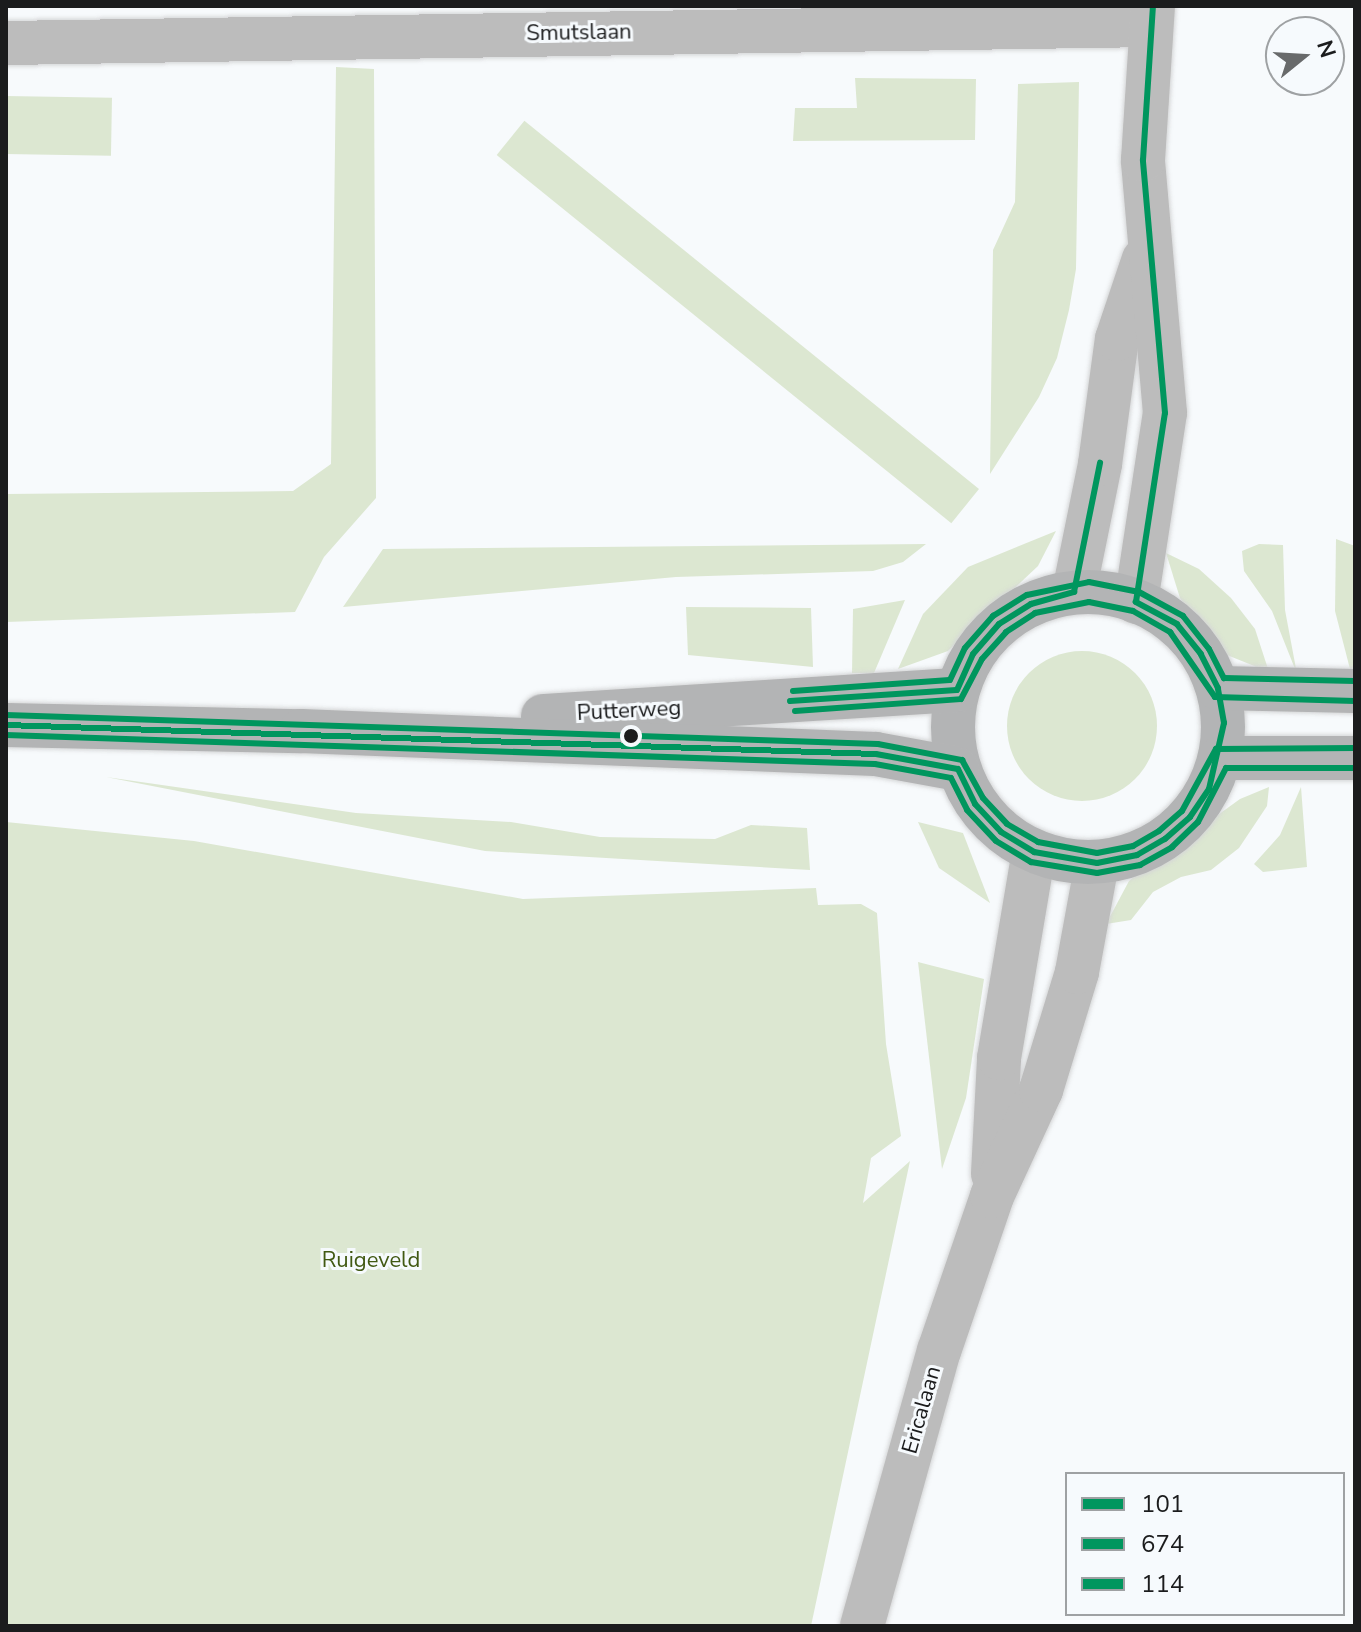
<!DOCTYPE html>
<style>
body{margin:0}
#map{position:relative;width:1361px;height:1632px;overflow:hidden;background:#f7fafc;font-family:"Nunito Sans",sans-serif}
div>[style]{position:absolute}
.green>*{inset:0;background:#dce7d1;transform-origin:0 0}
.round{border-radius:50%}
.roads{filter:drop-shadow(0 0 2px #d5d6d7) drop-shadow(0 0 2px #d5d6d7)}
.minor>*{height:44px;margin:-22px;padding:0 22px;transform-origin:22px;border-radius:22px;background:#bcbcbc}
.major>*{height:44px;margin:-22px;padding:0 22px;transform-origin:22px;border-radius:22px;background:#b3b4b5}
.major>.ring{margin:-22px;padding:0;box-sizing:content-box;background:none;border:44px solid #b3b4b5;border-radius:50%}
.bus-1>*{height:6px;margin:-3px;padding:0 3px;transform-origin:3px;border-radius:3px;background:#00965e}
.bus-2>*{height:6px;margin:-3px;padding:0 3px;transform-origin:3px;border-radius:3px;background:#00965e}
.bus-3>*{height:6px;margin:-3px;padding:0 3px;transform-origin:3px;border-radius:3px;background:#00965e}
.dots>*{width:22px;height:22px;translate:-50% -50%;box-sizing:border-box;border:4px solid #f6fafd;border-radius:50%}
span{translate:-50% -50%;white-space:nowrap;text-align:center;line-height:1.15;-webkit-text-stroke:6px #f6fafd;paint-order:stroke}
.street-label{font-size:22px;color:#1b1c1d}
.park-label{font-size:22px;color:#415913}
.frame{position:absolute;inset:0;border:8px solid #1b1c1d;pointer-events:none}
.legend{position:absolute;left:1065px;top:1472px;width:280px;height:144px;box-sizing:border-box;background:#f6fafd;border:2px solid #9ea1a3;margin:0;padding:10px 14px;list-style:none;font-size:24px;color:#1b1c1d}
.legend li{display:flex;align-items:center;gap:16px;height:40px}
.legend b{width:40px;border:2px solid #9ea1a3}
.north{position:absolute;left:1265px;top:16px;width:80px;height:80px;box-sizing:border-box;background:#f6fafd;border:2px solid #9ea1a3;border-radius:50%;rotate:72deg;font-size:22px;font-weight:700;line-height:32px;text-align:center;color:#1b1c1d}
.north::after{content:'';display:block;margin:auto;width:28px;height:36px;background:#686a6b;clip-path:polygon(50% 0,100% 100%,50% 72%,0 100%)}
</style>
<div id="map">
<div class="green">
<i style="clip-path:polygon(336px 67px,374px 69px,376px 498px,324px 557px,295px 612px,6px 622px,6px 494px,293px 491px,331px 464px)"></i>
<i style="clip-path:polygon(855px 78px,976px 79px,975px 140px,793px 141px,795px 108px,857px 108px)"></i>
<i style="clip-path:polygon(1079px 82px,1076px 269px,1069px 310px,1057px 358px,1039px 397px,990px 474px,993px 250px,1015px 202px,1018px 84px)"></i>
<i style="left:6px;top:96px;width:106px;height:58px;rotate:1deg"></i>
<i style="left:979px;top:489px;width:44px;height:585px;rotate:129deg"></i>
<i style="clip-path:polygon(1056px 531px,1038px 566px,948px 651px,898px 669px,923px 614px,968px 567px)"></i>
<i style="clip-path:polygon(1336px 539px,1355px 546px,1355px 670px,1350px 669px,1335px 611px)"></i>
<i style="clip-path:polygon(926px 544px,903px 562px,873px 571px,676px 577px,343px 607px,383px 549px)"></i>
<i style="clip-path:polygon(1259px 544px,1283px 545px,1285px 610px,1297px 674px,1272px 611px,1244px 571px,1242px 551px)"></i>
<i style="clip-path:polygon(1166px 553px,1199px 569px,1231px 598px,1255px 629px,1269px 672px,1227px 655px,1200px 629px,1180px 598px)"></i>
<i style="clip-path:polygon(905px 600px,874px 673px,852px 673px,853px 609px)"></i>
<i style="clip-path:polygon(686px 607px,811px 608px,813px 667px,688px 655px)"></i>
<i class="round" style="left:1007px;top:651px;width:150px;height:150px"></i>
<i style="clip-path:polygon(106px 777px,356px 813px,511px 822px,600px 837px,715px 839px,751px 825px,807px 828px,810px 870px,485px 851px)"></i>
<i style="clip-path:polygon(1269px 787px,1267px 806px,1239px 848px,1211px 870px,1181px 877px,1153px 892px,1131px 920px,1106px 924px,1129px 881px,1143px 869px,1240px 799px)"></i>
<i style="clip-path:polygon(1301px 787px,1307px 867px,1263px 872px,1254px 864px,1280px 835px)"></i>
<i style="clip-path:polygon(6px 822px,194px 841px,523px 899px,816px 888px,818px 905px,861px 904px,877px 913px,886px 1044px,901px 1136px,871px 1158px,863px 1203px,910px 1161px,811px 1626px,6px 1626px)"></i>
<i style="clip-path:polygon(918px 822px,963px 833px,990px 903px,939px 868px)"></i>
<i style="clip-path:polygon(918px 962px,984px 979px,966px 1098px,942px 1169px)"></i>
</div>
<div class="roads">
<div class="minor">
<i style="left:6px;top:43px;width:1145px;rotate:-0.9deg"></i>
<i style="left:1074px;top:592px;width:131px;rotate:-78.5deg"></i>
<i style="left:1100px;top:464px;width:126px;rotate:-82.3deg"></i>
<i style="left:1117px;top:339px;width:84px;rotate:-71.4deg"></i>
<i style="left:1136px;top:602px;width:191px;rotate:-81.3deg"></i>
<i style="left:1165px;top:413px;width:254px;rotate:-95deg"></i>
<i style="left:1143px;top:160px;width:154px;rotate:-86.3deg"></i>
<i style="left:993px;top:1174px;width:116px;rotate:-87deg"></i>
<i style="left:999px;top:1058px;width:209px;rotate:-80.4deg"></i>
<i style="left:862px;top:1626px;width:286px;rotate:-74.4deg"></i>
<i style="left:939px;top:1351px;width:164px;rotate:-71.1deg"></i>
<i style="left:992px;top:1196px;width:117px;rotate:-65.2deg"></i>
<i style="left:1041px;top:1090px;width:123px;rotate:-73deg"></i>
<i style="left:1077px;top:972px;width:111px;rotate:-79.6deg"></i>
</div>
<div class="major">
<i class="ring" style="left:953px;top:592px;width:226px;height:226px"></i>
<i style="left:1218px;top:688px;width:137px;rotate:1.3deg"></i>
<i style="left:543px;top:716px;width:415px;rotate:-3.6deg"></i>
<i style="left:6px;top:725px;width:295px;rotate:1.2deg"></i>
<i style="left:301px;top:731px;width:575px;rotate:2.29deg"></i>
<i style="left:876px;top:754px;width:83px;rotate:10.4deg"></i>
<i style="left:1220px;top:758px;width:135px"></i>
</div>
</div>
<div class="bus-1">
<i style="left:790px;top:701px;width:167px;rotate:-3.8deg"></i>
<i style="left:957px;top:690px;width:39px;rotate:-66deg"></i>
<i style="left:973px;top:654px;width:40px;rotate:-49deg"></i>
<i style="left:999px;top:624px;width:38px;rotate:-32deg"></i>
<i style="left:1031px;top:604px;width:45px;rotate:-15.6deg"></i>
<i style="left:1074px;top:592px;width:132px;rotate:-78.6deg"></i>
<i style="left:6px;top:725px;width:870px;rotate:1.91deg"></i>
<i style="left:876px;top:754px;width:83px;rotate:10.4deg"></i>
<i style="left:958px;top:769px;width:39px;rotate:64deg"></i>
<i style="left:975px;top:804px;width:38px;rotate:47deg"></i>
<i style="left:1001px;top:832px;width:39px;rotate:31deg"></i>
<i style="left:1034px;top:852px;width:64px;rotate:9.9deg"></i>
<i style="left:1097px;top:863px;width:41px;rotate:-11.3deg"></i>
<i style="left:1137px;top:855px;width:32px;rotate:-30deg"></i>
<i style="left:1165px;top:839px;width:33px;rotate:-41deg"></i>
<i style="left:1190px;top:817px;width:34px;rotate:-56deg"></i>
<i style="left:1209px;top:789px;width:68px;rotate:-77.2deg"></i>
<i style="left:1224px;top:723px;width:36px;rotate:-100deg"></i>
<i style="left:1218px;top:688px;width:38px;rotate:-117deg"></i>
<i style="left:1201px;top:654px;width:38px;rotate:-129deg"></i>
<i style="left:1177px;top:624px;width:47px;rotate:-151.8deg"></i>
<i style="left:1136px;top:602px;width:191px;rotate:-81.3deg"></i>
<i style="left:1165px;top:413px;width:254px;rotate:-95deg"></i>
<i style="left:1143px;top:160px;width:154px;rotate:-86.3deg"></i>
</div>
<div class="bus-2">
<i style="left:795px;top:711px;width:166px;rotate:-4.1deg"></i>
<i style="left:961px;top:699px;width:45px;rotate:-62.3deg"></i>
<i style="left:982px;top:659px;width:36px;rotate:-48deg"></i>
<i style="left:1006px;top:632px;width:35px;rotate:-33deg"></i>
<i style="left:1035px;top:613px;width:55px;rotate:-11.5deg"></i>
<i style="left:1089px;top:602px;width:45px;rotate:11.6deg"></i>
<i style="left:1133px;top:611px;width:43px;rotate:29.6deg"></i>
<i style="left:1170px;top:632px;width:79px;rotate:55.3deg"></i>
<i style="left:1215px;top:697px;width:140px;rotate:1.6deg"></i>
<i style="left:6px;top:735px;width:869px;rotate:1.91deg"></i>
<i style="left:875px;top:764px;width:77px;rotate:10.4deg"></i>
<i style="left:951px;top:778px;width:36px;rotate:63deg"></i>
<i style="left:967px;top:810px;width:42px;rotate:46.9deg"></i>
<i style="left:996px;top:841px;width:41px;rotate:31deg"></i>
<i style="left:1031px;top:862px;width:67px;rotate:9.5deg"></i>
<i style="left:1097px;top:873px;width:44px;rotate:-10.5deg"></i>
<i style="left:1140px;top:865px;width:37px;rotate:-29deg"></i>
<i style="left:1172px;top:847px;width:36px;rotate:-44deg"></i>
<i style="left:1198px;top:822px;width:61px;rotate:-62.6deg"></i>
<i style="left:1226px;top:768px;width:129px"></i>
</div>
<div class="bus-3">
<i style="left:793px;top:691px;width:157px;rotate:-4deg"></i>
<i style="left:950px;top:680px;width:35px;rotate:-65deg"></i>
<i style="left:965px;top:648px;width:43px;rotate:-48.8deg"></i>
<i style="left:993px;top:616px;width:40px;rotate:-32deg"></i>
<i style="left:1027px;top:595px;width:63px;rotate:-11.8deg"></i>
<i style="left:1089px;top:582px;width:51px;rotate:11.3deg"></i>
<i style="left:1139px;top:592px;width:50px;rotate:28.6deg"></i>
<i style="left:1183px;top:616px;width:42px;rotate:51.8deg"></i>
<i style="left:1209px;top:649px;width:33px;rotate:63deg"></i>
<i style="left:1224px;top:678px;width:131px;rotate:1.3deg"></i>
<i style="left:6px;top:715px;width:872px;rotate:1.9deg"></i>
<i style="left:878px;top:744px;width:86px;rotate:10.8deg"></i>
<i style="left:962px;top:760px;width:43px;rotate:61.1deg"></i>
<i style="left:983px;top:798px;width:35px;rotate:47deg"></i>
<i style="left:1007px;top:824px;width:36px;rotate:30deg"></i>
<i style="left:1038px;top:842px;width:60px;rotate:10.6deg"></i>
<i style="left:1097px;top:853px;width:37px;rotate:-11deg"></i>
<i style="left:1133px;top:846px;width:30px;rotate:-30deg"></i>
<i style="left:1159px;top:831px;width:30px;rotate:-41deg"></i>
<i style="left:1182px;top:811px;width:71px;rotate:-61.3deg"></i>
<i style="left:1216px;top:749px;width:139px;rotate:-0.4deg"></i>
</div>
<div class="dots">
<i style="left:631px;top:736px;background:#1b1c1d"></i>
</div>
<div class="street-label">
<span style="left:579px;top:33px;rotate:-1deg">Smutslaan</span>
<span style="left:629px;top:711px;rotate:-3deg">Putterweg</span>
<span style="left:922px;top:1410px;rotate:-74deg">Ericalaan</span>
</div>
<div class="park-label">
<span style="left:371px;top:1261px">Ruigeveld</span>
</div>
<div class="frame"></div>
<ul class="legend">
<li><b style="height:10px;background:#00965e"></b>101</li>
<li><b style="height:10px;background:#00965e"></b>674</li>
<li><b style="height:10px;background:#00965e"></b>114</li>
</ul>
<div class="north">N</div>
</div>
